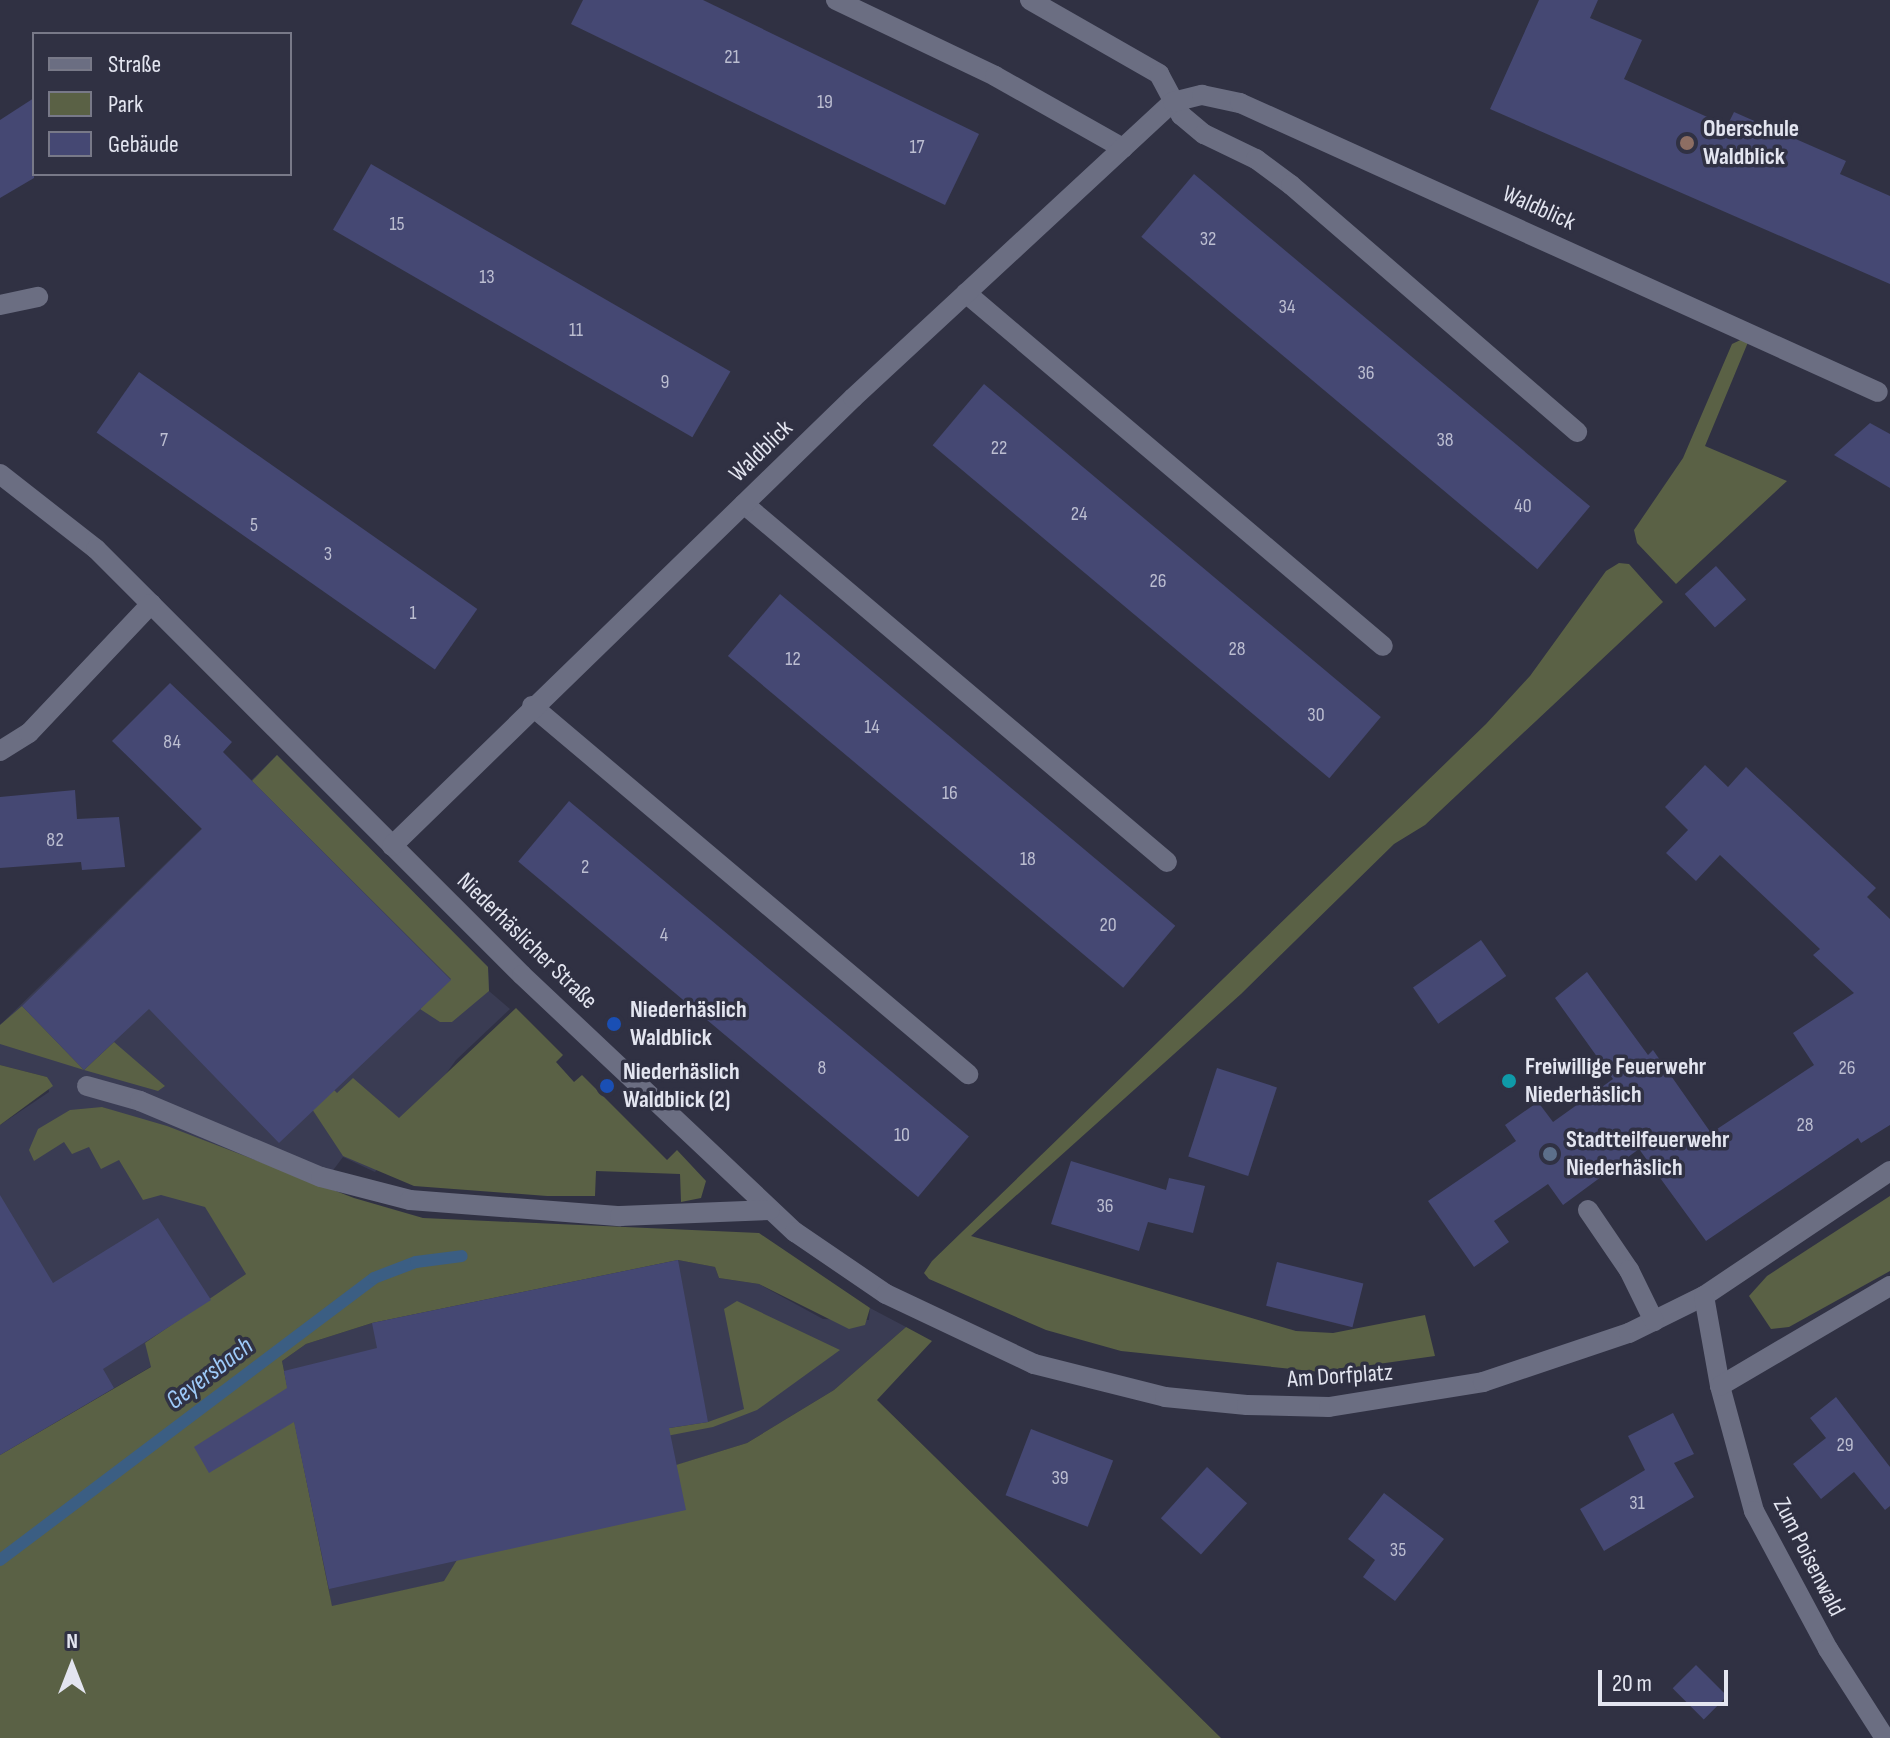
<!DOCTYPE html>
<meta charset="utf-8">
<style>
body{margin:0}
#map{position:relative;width:1890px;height:1738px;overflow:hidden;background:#303143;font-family:"Sofia Sans Condensed",sans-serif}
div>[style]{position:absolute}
.built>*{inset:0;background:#3a3c53}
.green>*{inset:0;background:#5a6145}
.stream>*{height:12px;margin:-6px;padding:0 6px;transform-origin:6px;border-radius:6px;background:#3b5e83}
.building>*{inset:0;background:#454873;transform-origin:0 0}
.minor>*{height:20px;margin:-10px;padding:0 10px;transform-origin:10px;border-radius:10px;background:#6b6e82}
.dots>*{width:22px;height:22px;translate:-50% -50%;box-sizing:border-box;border:4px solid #303143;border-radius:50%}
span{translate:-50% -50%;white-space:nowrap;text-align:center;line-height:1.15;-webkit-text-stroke:7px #303143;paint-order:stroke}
.number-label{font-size:20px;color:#bcbed1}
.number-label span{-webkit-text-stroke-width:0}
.poi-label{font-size:24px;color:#e3e5f0;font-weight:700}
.left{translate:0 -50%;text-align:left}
.street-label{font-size:24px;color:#e3e5f0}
.water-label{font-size:26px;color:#9ecaf9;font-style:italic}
.legend{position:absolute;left:32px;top:32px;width:260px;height:144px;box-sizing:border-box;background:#303143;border:2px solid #787988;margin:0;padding:10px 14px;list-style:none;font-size:24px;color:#e3e5f0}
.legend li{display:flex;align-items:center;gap:16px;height:40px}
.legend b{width:40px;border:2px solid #787988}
.north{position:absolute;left:32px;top:1626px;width:80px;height:80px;-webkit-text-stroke:6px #303143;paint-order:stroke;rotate:0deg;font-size:22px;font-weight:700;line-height:32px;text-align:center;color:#e3e5f0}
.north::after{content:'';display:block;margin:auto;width:28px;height:36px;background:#e3e5f0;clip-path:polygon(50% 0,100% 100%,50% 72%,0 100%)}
.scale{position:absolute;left:1598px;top:1670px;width:130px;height:36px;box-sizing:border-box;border:4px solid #e3e5f0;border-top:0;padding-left:10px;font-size:24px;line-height:28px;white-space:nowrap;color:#e3e5f0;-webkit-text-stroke:6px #303143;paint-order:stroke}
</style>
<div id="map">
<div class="built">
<i style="clip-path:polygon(277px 755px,488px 967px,489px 991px,510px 1009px,456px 1060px,375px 1172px,343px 1157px,322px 1185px,102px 1107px,236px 1186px,246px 1274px,211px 1300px,152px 1366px,0 1455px,0 1125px,49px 1092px,47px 1077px,0 1065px,0 1025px)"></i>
<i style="clip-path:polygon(678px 1260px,715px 1267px,719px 1278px,759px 1284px,823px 1319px,869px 1320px,870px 1308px,906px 1327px,834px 1390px,747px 1443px,677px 1465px,445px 1581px,332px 1607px,282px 1361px,306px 1344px,372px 1323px)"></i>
</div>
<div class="green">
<i style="clip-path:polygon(1751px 335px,1705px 446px,1787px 481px,1676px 584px,1637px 543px,1634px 530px,1683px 458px,1732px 344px)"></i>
<i style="clip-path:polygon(1619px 563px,1629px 564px,1663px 602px,1425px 825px,1394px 844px,1241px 994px,971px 1236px,1296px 1331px,1333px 1333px,1425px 1315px,1435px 1356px,1321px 1372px,1121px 1351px,1046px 1330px,929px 1279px,924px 1273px,932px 1261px,1486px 724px,1530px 676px,1606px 571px)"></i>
<i style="clip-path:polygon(277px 755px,488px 967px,489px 991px,452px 1022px,440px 1022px,420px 1009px,451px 979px,252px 781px)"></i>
<i style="clip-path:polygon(138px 892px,337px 1093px,353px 1078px,399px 1118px,516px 1008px,563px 1055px,556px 1062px,574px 1082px,582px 1075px,667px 1160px,677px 1150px,706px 1181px,701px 1198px,681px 1202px,680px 1174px,596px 1171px,595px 1196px,547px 1196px,414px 1186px,343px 1156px,312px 1109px,118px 912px)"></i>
<i style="clip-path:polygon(22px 1006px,84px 1070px,114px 1042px,165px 1086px,158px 1091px,84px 1070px,0 1044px,0 1025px)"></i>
<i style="clip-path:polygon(0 1065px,47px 1077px,53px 1086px,0 1125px)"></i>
<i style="clip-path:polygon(102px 1107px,167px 1126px,354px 1198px,423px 1218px,759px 1233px,870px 1308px,865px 1325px,849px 1329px,759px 1284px,719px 1278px,715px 1267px,678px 1260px,372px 1323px,306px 1344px,282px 1361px,332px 1606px,444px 1581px,457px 1560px,676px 1465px,747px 1443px,834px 1390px,906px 1327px,932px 1341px,877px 1400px,1221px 1738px,0 1738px,0 1455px,151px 1367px,145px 1343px,246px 1274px,205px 1207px,161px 1195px,143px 1200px,119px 1160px,101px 1169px,89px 1147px,72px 1154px,64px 1142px,34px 1161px,29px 1150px,38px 1129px,70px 1110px)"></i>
<i style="clip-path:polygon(1890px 1196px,1890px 1271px,1789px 1327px,1771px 1329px,1749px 1296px,1767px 1276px)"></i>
<i style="clip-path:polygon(737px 1301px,840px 1350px,757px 1410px,713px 1427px,651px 1439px,638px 1433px,708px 1422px,744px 1409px,724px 1309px)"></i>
</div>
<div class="stream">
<i style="left:0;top:1560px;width:468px;rotate:-37deg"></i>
<i style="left:374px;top:1278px;width:45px;rotate:-20.9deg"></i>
<i style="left:416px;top:1262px;width:46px;rotate:-7.4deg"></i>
</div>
<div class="building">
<i style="clip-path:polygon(583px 0,703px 0,979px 134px,945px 205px,571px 24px)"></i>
<i style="clip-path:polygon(1539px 0,1598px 0,1590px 18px,1642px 40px,1624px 79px,1727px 126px,1734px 112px,1846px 161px,1840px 174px,1890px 196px,1890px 284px,1490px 109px)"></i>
<i style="clip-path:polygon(34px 98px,34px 178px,0 198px,0 120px)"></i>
<i style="left:371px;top:164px;width:415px;height:76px;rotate:30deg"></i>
<i style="left:1194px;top:174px;width:517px;height:82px;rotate:40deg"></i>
<i style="left:139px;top:372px;width:413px;height:74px;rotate:35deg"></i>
<i style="left:984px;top:384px;width:518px;height:80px;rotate:40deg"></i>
<i style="clip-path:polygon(1870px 423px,1890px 434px,1890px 488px,1834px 455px)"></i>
<i style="left:1716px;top:566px;width:45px;height:42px;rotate:48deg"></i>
<i style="left:780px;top:594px;width:516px;height:81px;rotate:40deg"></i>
<i style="clip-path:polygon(170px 683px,232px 742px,223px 752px,451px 980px,279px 1143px,149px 1009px,84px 1070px,22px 1006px,202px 829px,112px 741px)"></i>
<i style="clip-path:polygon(1705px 765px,1728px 787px,1746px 767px,1876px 888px,1867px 897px,1890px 919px,1890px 1125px,1861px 1143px,1858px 1138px,1706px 1241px,1639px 1149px,1563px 1205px,1548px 1184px,1494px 1221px,1509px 1242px,1474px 1267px,1428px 1201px,1516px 1141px,1505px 1125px,1538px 1102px,1553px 1122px,1613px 1079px,1555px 998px,1587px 972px,1648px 1055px,1653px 1050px,1711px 1133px,1814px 1065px,1793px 1033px,1854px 993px,1813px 955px,1820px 949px,1720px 855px,1696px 881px,1666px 853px,1688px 830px,1665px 807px)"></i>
<i style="clip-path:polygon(75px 790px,77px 819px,119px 817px,125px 867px,82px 870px,81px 862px,0 868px,0 797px)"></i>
<i style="left:569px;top:801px;width:522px;height:79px;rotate:40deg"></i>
<i style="left:1481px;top:940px;width:44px;height:83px;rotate:55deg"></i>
<i style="left:1217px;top:1068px;width:63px;height:93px;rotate:18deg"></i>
<i style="clip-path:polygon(1071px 1161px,1166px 1190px,1169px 1178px,1205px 1186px,1193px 1233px,1148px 1222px,1139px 1251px,1051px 1224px)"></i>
<i style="clip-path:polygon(0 1195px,53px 1283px,158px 1218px,211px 1300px,103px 1369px,114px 1388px,0 1455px)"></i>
<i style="clip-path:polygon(678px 1260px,708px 1422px,669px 1428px,686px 1510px,329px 1589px,294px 1422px,209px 1473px,194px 1447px,287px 1388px,284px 1371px,377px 1348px,372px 1323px)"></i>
<i style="left:1277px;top:1262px;width:89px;height:45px;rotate:14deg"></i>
<i style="clip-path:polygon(1836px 1397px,1890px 1467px,1890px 1506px,1885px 1510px,1854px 1472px,1821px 1499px,1793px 1464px,1826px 1438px,1810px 1418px)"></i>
<i style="clip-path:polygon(1673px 1413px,1694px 1454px,1674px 1463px,1694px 1497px,1604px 1551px,1580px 1509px,1645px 1470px,1628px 1436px)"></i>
<i style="left:1031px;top:1429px;width:88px;height:71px;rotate:21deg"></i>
<i style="left:1207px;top:1467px;width:54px;height:69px;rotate:42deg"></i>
<i style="clip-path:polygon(1384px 1493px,1444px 1539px,1395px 1601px,1363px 1577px,1375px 1560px,1348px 1539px)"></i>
<i style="left:1696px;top:1665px;width:44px;height:33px;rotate:45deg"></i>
</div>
<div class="minor">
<i style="left:836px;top:0;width:176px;rotate:25.5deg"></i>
<i style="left:995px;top:76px;width:147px;rotate:29.4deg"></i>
<i style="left:1030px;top:0;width:149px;rotate:29.8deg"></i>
<i style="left:1159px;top:74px;width:47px;rotate:61.8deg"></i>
<i style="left:1181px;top:115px;width:30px;rotate:40deg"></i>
<i style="left:1204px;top:134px;width:58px;rotate:25.7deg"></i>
<i style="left:1256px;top:159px;width:44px;rotate:36.6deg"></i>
<i style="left:1291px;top:185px;width:378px;rotate:40.8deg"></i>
<i style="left:966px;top:293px;width:546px;rotate:40.25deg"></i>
<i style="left:0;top:305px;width:39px;rotate:-12deg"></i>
<i style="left:0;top:474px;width:122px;rotate:38deg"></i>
<i style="left:96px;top:549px;width:602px;rotate:45deg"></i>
<i style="left:522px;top:975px;width:375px;rotate:43.3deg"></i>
<i style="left:795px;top:1232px;width:110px;rotate:34.3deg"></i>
<i style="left:886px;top:1294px;width:164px;rotate:25.3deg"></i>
<i style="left:1034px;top:1364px;width:135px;rotate:14.1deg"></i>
<i style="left:1165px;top:1397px;width:82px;rotate:5.6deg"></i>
<i style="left:1247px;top:1405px;width:82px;rotate:1.4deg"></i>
<i style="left:1329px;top:1407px;width:156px;rotate:-9.2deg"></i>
<i style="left:1483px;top:1382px;width:154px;rotate:-18.6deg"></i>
<i style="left:1629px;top:1333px;width:84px;rotate:-26.3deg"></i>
<i style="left:1704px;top:1296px;width:224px;rotate:-33.9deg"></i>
<i style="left:744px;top:504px;width:554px;rotate:40.24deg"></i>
<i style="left:532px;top:706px;width:571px;rotate:40.17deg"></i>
<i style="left:0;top:751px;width:34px;rotate:-32deg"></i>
<i style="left:29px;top:733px;width:178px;rotate:-46.6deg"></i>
<i style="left:392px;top:846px;width:643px;rotate:-44.18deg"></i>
<i style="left:853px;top:398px;width:436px;rotate:-42.8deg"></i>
<i style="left:1173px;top:102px;width:30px;rotate:-14deg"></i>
<i style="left:1202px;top:95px;width:39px;rotate:12deg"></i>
<i style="left:1240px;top:103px;width:700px;rotate:24.37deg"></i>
<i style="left:87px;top:1086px;width:55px;rotate:15.8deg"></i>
<i style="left:140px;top:1101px;width:196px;rotate:22.8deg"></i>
<i style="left:321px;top:1177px;width:92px;rotate:14.5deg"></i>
<i style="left:410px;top:1200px;width:211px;rotate:4.4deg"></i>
<i style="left:620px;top:1216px;width:150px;rotate:-2.3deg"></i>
<i style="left:1588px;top:1210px;width:73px;rotate:55.7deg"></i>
<i style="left:1629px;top:1270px;width:57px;rotate:63.9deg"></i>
<i style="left:1704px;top:1296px;width:91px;rotate:79.9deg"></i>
<i style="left:1720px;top:1386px;width:130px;rotate:74.8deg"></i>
<i style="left:1754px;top:1511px;width:157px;rotate:61.8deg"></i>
<i style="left:1828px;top:1649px;width:106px;rotate:57.4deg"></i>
<i style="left:1720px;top:1386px;width:197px;rotate:-30.5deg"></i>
</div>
<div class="dots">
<i style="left:1687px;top:143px;background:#8d6e63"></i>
<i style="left:614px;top:1024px;background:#1a4fb4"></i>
<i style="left:1509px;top:1081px;background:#0f9aa8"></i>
<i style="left:607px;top:1086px;background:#1a4fb4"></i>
<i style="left:1550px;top:1154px;background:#5c6f8a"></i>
</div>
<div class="number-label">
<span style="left:732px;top:57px">21</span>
<span style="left:825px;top:102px">19</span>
<span style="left:917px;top:147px">17</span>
<span style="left:397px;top:224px">15</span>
<span style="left:1208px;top:239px">32</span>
<span style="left:487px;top:277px">13</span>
<span style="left:1287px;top:307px">34</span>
<span style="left:576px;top:330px">11</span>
<span style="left:1366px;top:373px">36</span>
<span style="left:665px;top:382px">9</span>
<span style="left:164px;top:440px">7</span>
<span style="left:1445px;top:440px">38</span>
<span style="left:999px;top:448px">22</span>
<span style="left:1523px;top:506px">40</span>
<span style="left:1079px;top:514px">24</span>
<span style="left:254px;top:525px">5</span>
<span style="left:328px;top:554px">3</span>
<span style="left:1158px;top:581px">26</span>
<span style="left:413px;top:613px">1</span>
<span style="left:1237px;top:649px">28</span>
<span style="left:793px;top:659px">12</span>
<span style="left:1316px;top:715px">30</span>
<span style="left:872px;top:727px">14</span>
<span style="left:172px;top:742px">84</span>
<span style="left:950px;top:793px">16</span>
<span style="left:55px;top:840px">82</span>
<span style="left:1028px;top:859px">18</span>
<span style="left:585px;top:867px">2</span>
<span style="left:1108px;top:925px">20</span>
<span style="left:664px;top:935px">4</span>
<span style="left:822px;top:1068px">8</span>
<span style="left:1847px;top:1068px">26</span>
<span style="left:1805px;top:1125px">28</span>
<span style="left:902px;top:1135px">10</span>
<span style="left:1105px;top:1206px">36</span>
<span style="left:1845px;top:1445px">29</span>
<span style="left:1060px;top:1478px">39</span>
<span style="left:1637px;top:1503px">31</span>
<span style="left:1398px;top:1550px">35</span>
</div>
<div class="poi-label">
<span class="left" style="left:1703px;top:143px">Oberschule<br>Waldblick</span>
<span class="left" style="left:630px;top:1024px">Niederhäslich<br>Waldblick</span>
<span class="left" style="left:1525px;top:1081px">Freiwillige Feuerwehr<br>Niederhäslich</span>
<span class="left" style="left:623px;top:1086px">Niederhäslich<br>Waldblick (2)</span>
<span class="left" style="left:1566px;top:1154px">Stadtteilfeuerwehr<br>Niederhäslich</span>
</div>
<div class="street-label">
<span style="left:1539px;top:208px;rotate:24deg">Waldblick</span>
<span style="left:761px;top:451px;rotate:-44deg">Waldblick</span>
<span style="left:527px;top:941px;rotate:44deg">Niederhäslicher Straße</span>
<span style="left:1340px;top:1376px;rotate:-4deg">Am Dorfplatz</span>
<span style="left:1809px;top:1557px;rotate:63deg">Zum Poisenwald</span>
</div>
<div class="water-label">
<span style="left:210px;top:1374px;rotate:-37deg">Geyersbach</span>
</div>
<ul class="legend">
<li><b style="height:10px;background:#6b6e82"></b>Straße</li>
<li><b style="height:22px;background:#5a6145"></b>Park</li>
<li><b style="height:22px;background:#454873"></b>Gebäude</li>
</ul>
<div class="north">N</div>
<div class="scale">20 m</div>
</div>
